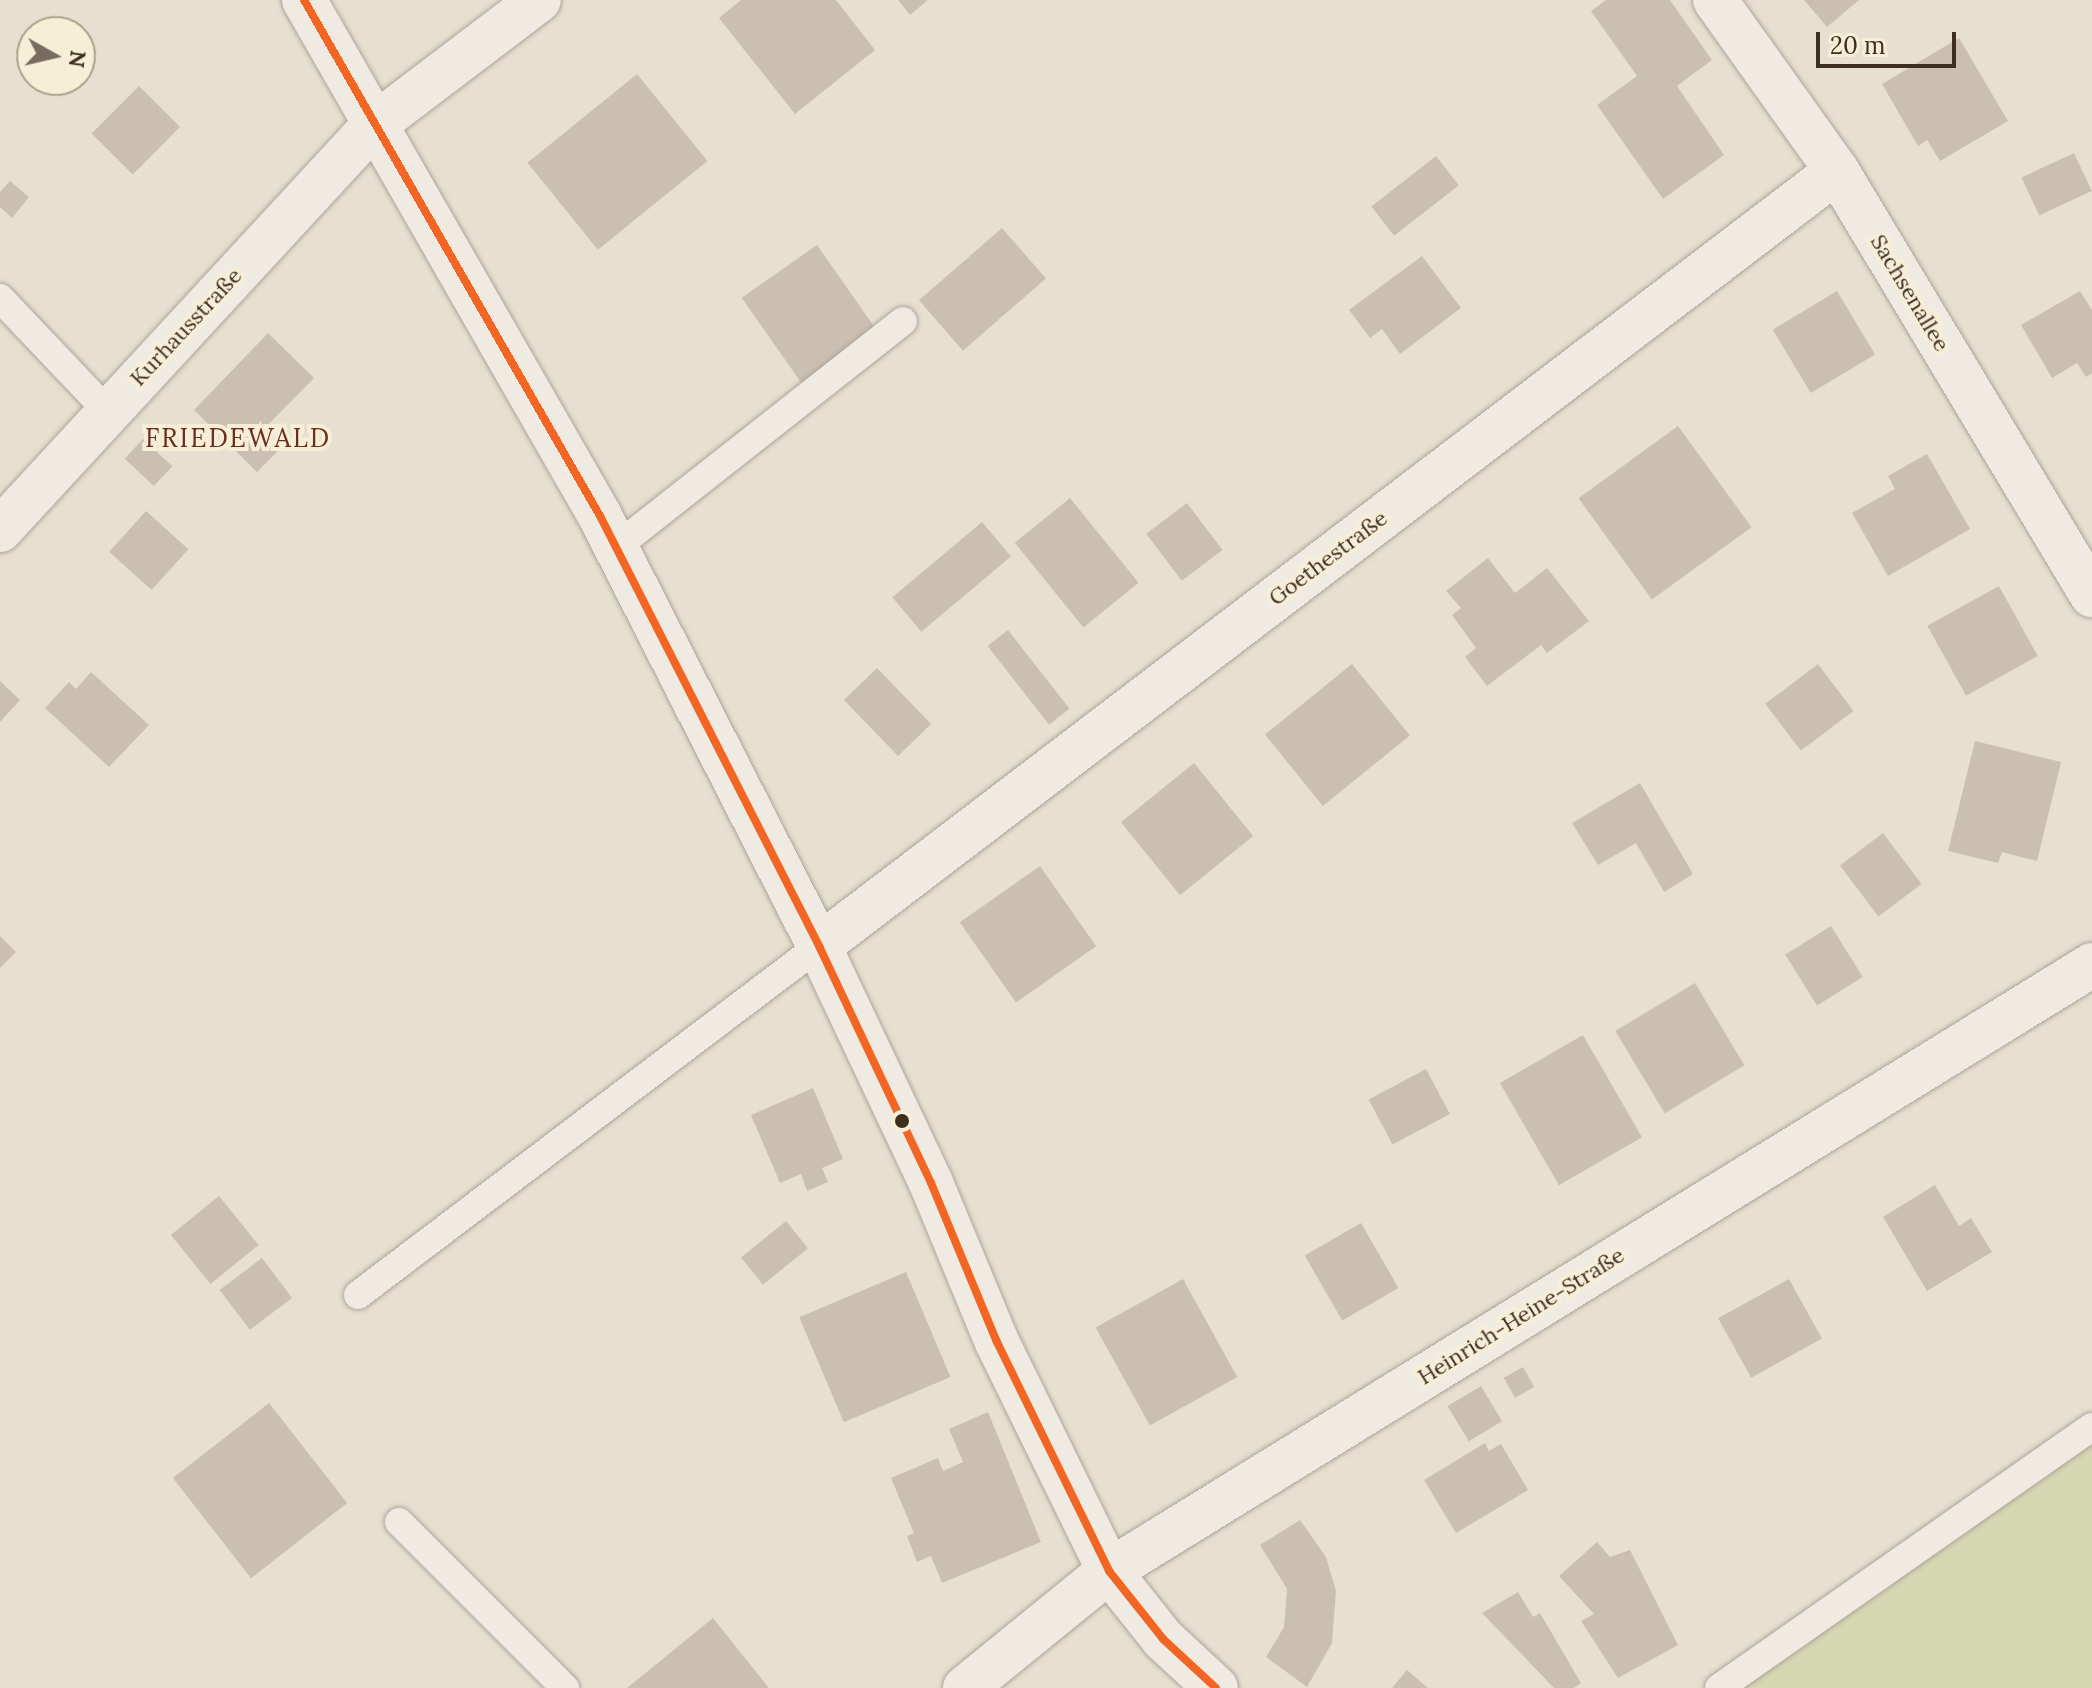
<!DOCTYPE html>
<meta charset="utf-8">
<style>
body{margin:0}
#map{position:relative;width:2092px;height:1688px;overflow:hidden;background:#e7e0d1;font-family:Lora,serif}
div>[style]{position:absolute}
.green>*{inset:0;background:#d6d7b3}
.building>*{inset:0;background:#cbbfb2;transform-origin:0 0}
.roads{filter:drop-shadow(0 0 2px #ada599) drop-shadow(0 0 2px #ada599)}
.service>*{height:28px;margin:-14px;padding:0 14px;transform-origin:14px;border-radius:14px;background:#efebe3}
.minor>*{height:44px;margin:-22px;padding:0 22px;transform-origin:22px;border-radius:22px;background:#efebe3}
.tertiary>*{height:44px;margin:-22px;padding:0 22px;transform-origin:22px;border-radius:22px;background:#efebe3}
.bus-1>*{height:8px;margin:-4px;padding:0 4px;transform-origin:4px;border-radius:4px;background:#f26522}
.dots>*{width:22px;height:22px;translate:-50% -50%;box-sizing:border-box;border:4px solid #f7eed8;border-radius:50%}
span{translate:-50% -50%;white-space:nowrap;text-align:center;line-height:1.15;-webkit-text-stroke:8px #f7eed8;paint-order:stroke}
.street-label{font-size:22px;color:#3d2e20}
.quarter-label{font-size:26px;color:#6b2e1e;letter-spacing:2px}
.north{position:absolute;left:16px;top:16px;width:80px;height:80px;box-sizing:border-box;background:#f7eed8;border:2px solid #ada18e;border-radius:50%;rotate:98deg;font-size:22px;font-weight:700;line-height:32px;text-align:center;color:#3d2e20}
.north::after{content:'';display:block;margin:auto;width:28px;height:36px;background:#786c5e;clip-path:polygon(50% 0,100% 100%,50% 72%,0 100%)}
.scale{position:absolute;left:1816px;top:32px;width:140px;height:36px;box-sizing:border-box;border:4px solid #3d2e20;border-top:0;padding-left:10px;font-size:24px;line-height:28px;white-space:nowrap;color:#3d2e20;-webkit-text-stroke:6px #f7eed8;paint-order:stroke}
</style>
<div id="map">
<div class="green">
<i style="clip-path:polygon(2092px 1429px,2092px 1688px,1735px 1688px)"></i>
</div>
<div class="building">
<i style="clip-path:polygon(741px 0,836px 0,875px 50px,795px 114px,719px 18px)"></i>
<i style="clip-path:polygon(898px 0,928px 0,910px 15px)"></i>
<i style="clip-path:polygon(1606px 0,1670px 0,1712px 60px,1677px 86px,1724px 155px,1663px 199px,1597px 105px,1637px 76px,1591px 11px)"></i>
<i style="clip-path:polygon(1804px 0,1859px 0,1827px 27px)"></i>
<i style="clip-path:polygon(1959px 38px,2008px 121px,1940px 161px,1927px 140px,1918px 146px,1882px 84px)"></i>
<i style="left:637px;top:74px;width:112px;height:141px;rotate:51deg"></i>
<i style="left:139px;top:86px;width:58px;height:67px;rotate:45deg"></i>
<i style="left:2074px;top:153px;width:42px;height:58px;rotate:65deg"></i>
<i style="left:1436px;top:156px;width:37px;height:82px;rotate:52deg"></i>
<i style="clip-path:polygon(10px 181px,29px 197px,12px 218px,0 207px,0 192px)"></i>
<i style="left:1002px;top:228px;width:67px;height:110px;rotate:49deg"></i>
<i style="left:817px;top:245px;width:105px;height:92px;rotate:55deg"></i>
<i style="clip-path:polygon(1422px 256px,1461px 308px,1400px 354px,1382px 329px,1370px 338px,1349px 310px)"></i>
<i style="left:1837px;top:291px;width:74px;height:75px;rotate:59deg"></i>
<i style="clip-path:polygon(2080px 291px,2092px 310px,2092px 373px,2086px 377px,2077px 363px,2052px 378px,2021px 325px)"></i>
<i style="clip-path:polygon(268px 333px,314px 378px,260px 433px,278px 451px,257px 472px,194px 410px)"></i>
<i style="left:1678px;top:426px;width:125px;height:123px;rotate:54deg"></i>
<i style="left:143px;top:439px;width:40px;height:27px;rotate:43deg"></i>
<i style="clip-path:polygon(1927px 454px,1970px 529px,1888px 576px,1852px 513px,1895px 489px,1888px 476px)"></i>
<i style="left:1070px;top:498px;width:109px;height:71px;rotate:51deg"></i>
<i style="left:1187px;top:503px;width:59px;height:51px;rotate:53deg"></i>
<i style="left:146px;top:511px;width:57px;height:55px;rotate:42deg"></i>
<i style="left:982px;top:522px;width:45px;height:117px;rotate:50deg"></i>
<i style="clip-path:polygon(1488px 558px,1515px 593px,1547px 568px,1589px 621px,1547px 653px,1541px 645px,1487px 686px,1465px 657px,1476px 648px,1452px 615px,1461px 608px,1446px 591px)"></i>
<i style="left:1999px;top:586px;width:80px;height:82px;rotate:61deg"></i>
<i style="left:1008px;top:630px;width:100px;height:26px;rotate:52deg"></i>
<i style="left:1352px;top:664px;width:92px;height:112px;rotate:51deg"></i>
<i style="left:1818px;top:664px;width:59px;height:66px;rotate:53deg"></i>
<i style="left:877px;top:668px;width:78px;height:46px;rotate:46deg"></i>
<i style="clip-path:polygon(91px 672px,149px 725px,109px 767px,45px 708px,69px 682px,76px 689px)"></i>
<i style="clip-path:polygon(0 681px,20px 700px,0 722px)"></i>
<i style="clip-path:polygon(1975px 741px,2061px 762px,2037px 861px,2002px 852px,1998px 863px,1948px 851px)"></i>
<i style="left:1194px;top:763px;width:94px;height:94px;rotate:51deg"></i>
<i style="clip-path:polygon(1640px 783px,1693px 874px,1664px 892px,1636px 843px,1598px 865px,1572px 823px)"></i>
<i style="left:1883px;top:833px;width:64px;height:54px;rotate:53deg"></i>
<i style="left:1040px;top:866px;width:98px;height:98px;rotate:55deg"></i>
<i style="left:1831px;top:926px;width:60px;height:54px;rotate:58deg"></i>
<i style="clip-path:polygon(0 936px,16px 952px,0 968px)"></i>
<i style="left:1695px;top:983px;width:96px;height:93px;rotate:59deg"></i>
<i style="left:1583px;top:1035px;width:118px;height:96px;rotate:60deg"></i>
<i style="left:1426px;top:1069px;width:51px;height:65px;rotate:62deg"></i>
<i style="clip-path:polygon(813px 1088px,843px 1159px,822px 1168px,828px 1182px,807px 1191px,801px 1174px,780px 1183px,751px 1115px)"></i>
<i style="clip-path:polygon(1935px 1185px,1959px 1226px,1971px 1218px,1992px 1252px,1927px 1291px,1883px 1217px)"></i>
<i style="left:219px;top:1196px;width:63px;height:62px;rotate:51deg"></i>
<i style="left:786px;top:1221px;width:35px;height:58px;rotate:51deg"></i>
<i style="left:1361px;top:1223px;width:75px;height:65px;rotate:60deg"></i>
<i style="left:262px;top:1258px;width:50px;height:53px;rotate:53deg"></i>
<i style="left:906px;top:1272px;width:114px;height:116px;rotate:67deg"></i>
<i style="left:1183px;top:1279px;width:112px;height:100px;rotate:61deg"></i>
<i style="left:1789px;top:1279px;width:68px;height:81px;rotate:61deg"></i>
<i style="left:1523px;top:1367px;width:23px;height:22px;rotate:61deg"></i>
<i style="left:1481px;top:1386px;width:41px;height:39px;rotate:59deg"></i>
<i style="left:269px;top:1403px;width:127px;height:122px;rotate:52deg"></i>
<i style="clip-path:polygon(988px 1412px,1041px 1542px,942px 1583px,931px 1556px,917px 1562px,907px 1536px,914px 1533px,891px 1478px,938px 1458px,943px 1471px,963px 1462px,949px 1429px)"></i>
<i style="clip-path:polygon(1485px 1443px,1489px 1451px,1501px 1444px,1528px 1490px,1456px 1533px,1424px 1480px)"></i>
<i style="clip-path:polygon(1300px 1520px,1326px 1557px,1336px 1591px,1332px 1643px,1307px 1687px,1266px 1657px,1284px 1627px,1287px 1589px,1260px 1545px)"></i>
<i style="clip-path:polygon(1597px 1542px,1610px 1557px,1630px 1550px,1678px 1645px,1618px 1678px,1581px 1621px,1594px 1614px,1559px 1576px)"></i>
<i style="clip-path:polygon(1518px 1592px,1533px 1617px,1540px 1613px,1581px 1683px,1574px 1688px,1554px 1688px,1482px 1613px)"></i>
<i style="clip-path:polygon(713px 1618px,769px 1688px,627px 1688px)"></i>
<i style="clip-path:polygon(1407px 1670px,1428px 1688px,1392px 1688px)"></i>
</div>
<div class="roads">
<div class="service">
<i style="left:0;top:298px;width:157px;rotate:46.5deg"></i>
<i style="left:616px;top:547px;width:365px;rotate:-38.2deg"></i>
<i style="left:358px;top:1295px;width:578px;rotate:-37.13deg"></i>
<i style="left:399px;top:1522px;width:235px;rotate:45deg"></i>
<i style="left:1719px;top:1688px;width:455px;rotate:-35deg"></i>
</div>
<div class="minor">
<i style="left:1715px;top:0;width:210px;rotate:54.5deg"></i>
<i style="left:1837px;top:171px;width:495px;rotate:59deg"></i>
<i style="left:0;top:530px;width:550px;rotate:-47.28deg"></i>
<i style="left:373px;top:126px;width:208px;rotate:-37.2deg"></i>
<i style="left:819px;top:946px;width:1279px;rotate:-37.28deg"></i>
<i style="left:1109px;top:1571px;width:1155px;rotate:-31.65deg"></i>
</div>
<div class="tertiary">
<i style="left:304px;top:0;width:595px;rotate:60.16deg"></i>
<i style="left:600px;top:516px;width:483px;rotate:63deg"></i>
<i style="left:819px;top:946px;width:262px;rotate:64.7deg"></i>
<i style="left:931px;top:1183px;width:172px;rotate:67.5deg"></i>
<i style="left:997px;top:1342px;width:255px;rotate:63.9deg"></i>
<i style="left:1109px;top:1571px;width:87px;rotate:51.5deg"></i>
<i style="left:1163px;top:1639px;width:72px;rotate:42.8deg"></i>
<i style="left:965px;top:1688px;width:186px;rotate:-39.1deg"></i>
</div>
</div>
<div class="bus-1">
<i style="left:304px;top:0;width:595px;rotate:60.16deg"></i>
<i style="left:600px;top:516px;width:483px;rotate:63deg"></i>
<i style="left:819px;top:946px;width:262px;rotate:64.7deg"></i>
<i style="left:931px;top:1183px;width:172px;rotate:67.5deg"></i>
<i style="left:997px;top:1342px;width:255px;rotate:63.9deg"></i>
<i style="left:1109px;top:1571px;width:87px;rotate:51.5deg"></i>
<i style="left:1163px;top:1639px;width:72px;rotate:42.8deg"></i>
</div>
<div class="dots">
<i style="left:902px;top:1121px;background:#3d2e20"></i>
</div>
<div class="street-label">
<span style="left:1910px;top:293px;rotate:59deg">Sachsenallee</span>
<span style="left:186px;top:327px;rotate:-47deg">Kurhausstraße</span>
<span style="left:1328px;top:558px;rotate:-37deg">Goethestraße</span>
<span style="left:1521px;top:1316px;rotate:-32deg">Heinrich-Heine-Straße</span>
</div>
<div class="quarter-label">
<span style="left:238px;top:438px">FRIEDEWALD</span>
</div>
<div class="north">N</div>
<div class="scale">20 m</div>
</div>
